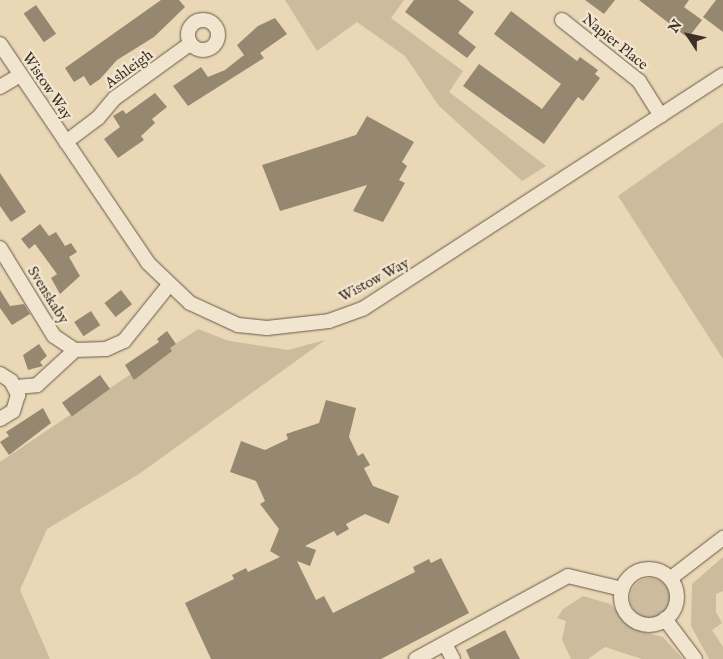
<!DOCTYPE html>
<style>
body{margin:0}
#map{position:relative;width:723px;height:659px;overflow:hidden;background:#e9d7b5;font-family:"IM FELL English",serif}
div>[style]{position:absolute}
.green>*{inset:0;background:#ccbb9d}
.round{border-radius:50%}
.building>*{inset:0;background:#968771;transform-origin:0 0}
.roads{filter:drop-shadow(0 0 1px #675a4a) drop-shadow(0 0 1px #675a4a)}
.minor>*{height:14px;margin:-7px;padding:0 7px;transform-origin:7px;border-radius:7px;background:#f1e5cf}
.minor>.ring{margin:-7px;padding:0;box-sizing:content-box;background:none;border:14px solid #f1e5cf;border-radius:50%}
span{translate:-50% -50%;white-space:nowrap;text-align:center;line-height:1.15;-webkit-text-stroke:5px #f1e5cf;paint-order:stroke}
.street-label{font-size:15px;color:#3c3027}
.north{position:absolute;left:663px;top:10px;width:50px;height:50px;-webkit-text-stroke:4px #f1e5cf;paint-order:stroke;rotate:305deg;font-size:14px;font-weight:700;line-height:20px;text-align:center;color:#3c3027}
.north::after{content:'';display:block;margin:auto;width:18px;height:22px;background:#3c3027;clip-path:polygon(50% 0,100% 100%,50% 72%,0 100%)}
</style>
<div id="map">
<div class="green">
<i style="clip-path:polygon(285px 0,404px 0,391px 18px,463px 71px,449px 92px,546px 166px,522px 181px,439px 106px,405px 56px,357px 22px,317px 51px)"></i>
<i style="clip-path:polygon(723px 122px,723px 359px,618px 196px)"></i>
<i style="clip-path:polygon(198px 329px,229px 341px,288px 350px,325px 340px,139px 474px,47px 529px,20px 590px,50px 659px,0 659px,0 462px)"></i>
<i style="clip-path:polygon(723px 557px,723px 591px,716px 594px,716px 612px,722px 623px,712px 630px,723px 647px,723px 659px,709px 659px,691px 626px,692px 584px)"></i>
<i class="round" style="left:630px;top:578px;width:40px;height:40px"></i>
<i style="clip-path:polygon(583px 596px,610px 604px,636px 630px,663px 637px,683px 659px,642px 659px,605px 647px,588px 659px,571px 659px,562px 640px,566px 621px,557px 618px,563px 609px)"></i>
</div>
<div class="building">
<i style="clip-path:polygon(161px 0,179px 0,185px 7px,154px 37px,117px 60px,100px 79px,90px 86px,84px 76px,74px 82px,65px 68px)"></i>
<i style="clip-path:polygon(414px 0,458px 0,474px 12px,458px 33px,476px 47px,467px 58px,405px 12px)"></i>
<i style="clip-path:polygon(585px 0,615px 0,604px 14px)"></i>
<i style="clip-path:polygon(639px 0,689px 0,684px 7px,702px 20px,688px 38px)"></i>
<i style="clip-path:polygon(716px 0,723px 0,723px 32px,703px 17px)"></i>
<i style="left:36px;top:5px;width:35px;height:15px;rotate:55deg"></i>
<i style="clip-path:polygon(511px 11px,577px 61px,580px 57px,598px 70px,595px 74px,600px 78px,583px 101px,578px 97px,544px 144px,463px 86px,479px 64px,542px 109px,561px 84px,494px 34px)"></i>
<i style="clip-path:polygon(275px 18px,287px 34px,260px 53px,264px 58px,188px 106px,173px 86px,201px 67px,208px 77px,225px 70px,244px 55px,237px 45px,258px 26px)"></i>
<i style="clip-path:polygon(155px 93px,167px 107px,152px 119px,155px 123px,141px 136px,144px 140px,118px 158px,104px 139px,120px 127px,113px 116px,123px 110px,126px 114px)"></i>
<i style="clip-path:polygon(367px 116px,414px 142px,402px 162px,407px 166px,399px 180px,405px 183px,383px 222px,353px 211px,367px 185px,280px 211px,262px 165px,356px 135px)"></i>
<i style="clip-path:polygon(0 173px,26px 212px,11px 222px,0 206px)"></i>
<i style="clip-path:polygon(40px 224px,49px 236px,56px 232px,65px 246px,71px 243px,77px 252px,69px 257px,80px 276px,60px 294px,51px 278px,57px 274px,35px 244px,29px 249px,21px 239px)"></i>
<i style="clip-path:polygon(0 290px,10px 306px,24px 304px,30px 314px,12px 325px,0 308px)"></i>
<i style="left:121px;top:290px;width:18px;height:21px;rotate:52deg"></i>
<i style="left:91px;top:311px;width:17px;height:20px;rotate:57deg"></i>
<i style="clip-path:polygon(167px 331px,176px 344px,170px 348px,172px 351px,134px 380px,125px 365px,159px 342px,157px 339px)"></i>
<i style="clip-path:polygon(39px 344px,47px 356px,40px 362px,43px 366px,28px 370px,23px 355px)"></i>
<i style="left:100px;top:375px;width:17px;height:47px;rotate:54deg"></i>
<i style="clip-path:polygon(326px 400px,356px 408px,349px 437px,358px 456px,363px 453px,370px 465px,364px 468px,373px 486px,399px 496px,389px 524px,365px 514px,346px 524px,349px 529px,337px 536px,334px 531px,305px 546px,316px 550px,310px 566px,297px 561px,316px 600px,324px 596px,333px 613px,415px 572px,413px 567px,429px 559px,431px 563px,441px 558px,469px 613px,381px 659px,211px 659px,185px 603px,234px 579px,232px 575px,246px 568px,248px 572px,280px 557px,270px 551px,279px 529px,260px 504px,265px 501px,256px 481px,230px 472px,241px 441px,265px 450px,288px 439px,286px 434px,319px 423px)"></i>
<i style="clip-path:polygon(43px 408px,51px 423px,9px 455px,0 442px,9px 436px,6px 432px)"></i>
<i style="clip-path:polygon(505px 630px,520px 659px,470px 659px,466px 650px)"></i>
</div>
<div class="roads">
<div class="minor">
<i style="left:562px;top:20px;width:98px;rotate:38.4deg"></i>
<i style="left:639px;top:81px;width:41px;rotate:57.8deg"></i>
<i class="ring" style="left:188px;top:20px;width:16px;height:16px"></i>
<i style="left:0;top:44px;width:264px;rotate:55.9deg"></i>
<i style="left:148px;top:263px;width:58px;rotate:43.6deg"></i>
<i style="left:190px;top:303px;width:53px;rotate:24.6deg"></i>
<i style="left:238px;top:325px;width:29px;rotate:6deg"></i>
<i style="left:267px;top:328px;width:62px;rotate:-6.4deg"></i>
<i style="left:329px;top:321px;width:37px;rotate:-20deg"></i>
<i style="left:364px;top:308px;width:428px;rotate:-33deg"></i>
<i style="left:0;top:87px;width:23px;rotate:-31deg"></i>
<i style="left:66px;top:142px;width:40px;rotate:-37deg"></i>
<i style="left:98px;top:118px;width:26px;rotate:-50deg"></i>
<i style="left:115px;top:98px;width:92px;rotate:-35.8deg"></i>
<i style="left:0;top:248px;width:103px;rotate:58.5deg"></i>
<i style="left:54px;top:336px;width:25px;rotate:34deg"></i>
<i style="left:75px;top:350px;width:31px;rotate:-2deg"></i>
<i style="left:106px;top:349px;width:20px;rotate:-24deg"></i>
<i style="left:124px;top:341px;width:72px;rotate:-51.2deg"></i>
<i style="left:0;top:374px;width:13px;rotate:32deg"></i>
<i style="left:11px;top:381px;width:16px;rotate:63deg"></i>
<i style="left:18px;top:395px;width:17px;rotate:107deg"></i>
<i style="left:13px;top:411px;width:15px;rotate:148deg"></i>
<i style="left:16px;top:387px;width:21px;rotate:-5deg"></i>
<i style="left:37px;top:385px;width:52px;rotate:-42.6deg"></i>
<i class="ring" style="left:621px;top:569px;width:42px;height:42px"></i>
<i style="left:671px;top:578px;width:66px;rotate:-37.6deg"></i>
<i style="left:665px;top:619px;width:50px;rotate:53.1deg"></i>
<i style="left:445px;top:644px;width:17px;rotate:62deg"></i>
<i style="left:416px;top:659px;width:173px;rotate:-28.6deg"></i>
<i style="left:568px;top:576px;width:56px;rotate:13.5deg"></i>
</div>
</div>
<div class="street-label">
<span style="left:615px;top:42px;rotate:39deg">Napier Place</span>
<span style="left:129px;top:69px;rotate:-36deg">Ashleigh</span>
<span style="left:47px;top:86px;rotate:56deg">Wistow Way</span>
<span style="left:374px;top:280px;rotate:-28deg">Wistow Way</span>
<span style="left:48px;top:295px;rotate:58deg">Svenskaby</span>
</div>
<div class="north">N</div>
</div>
